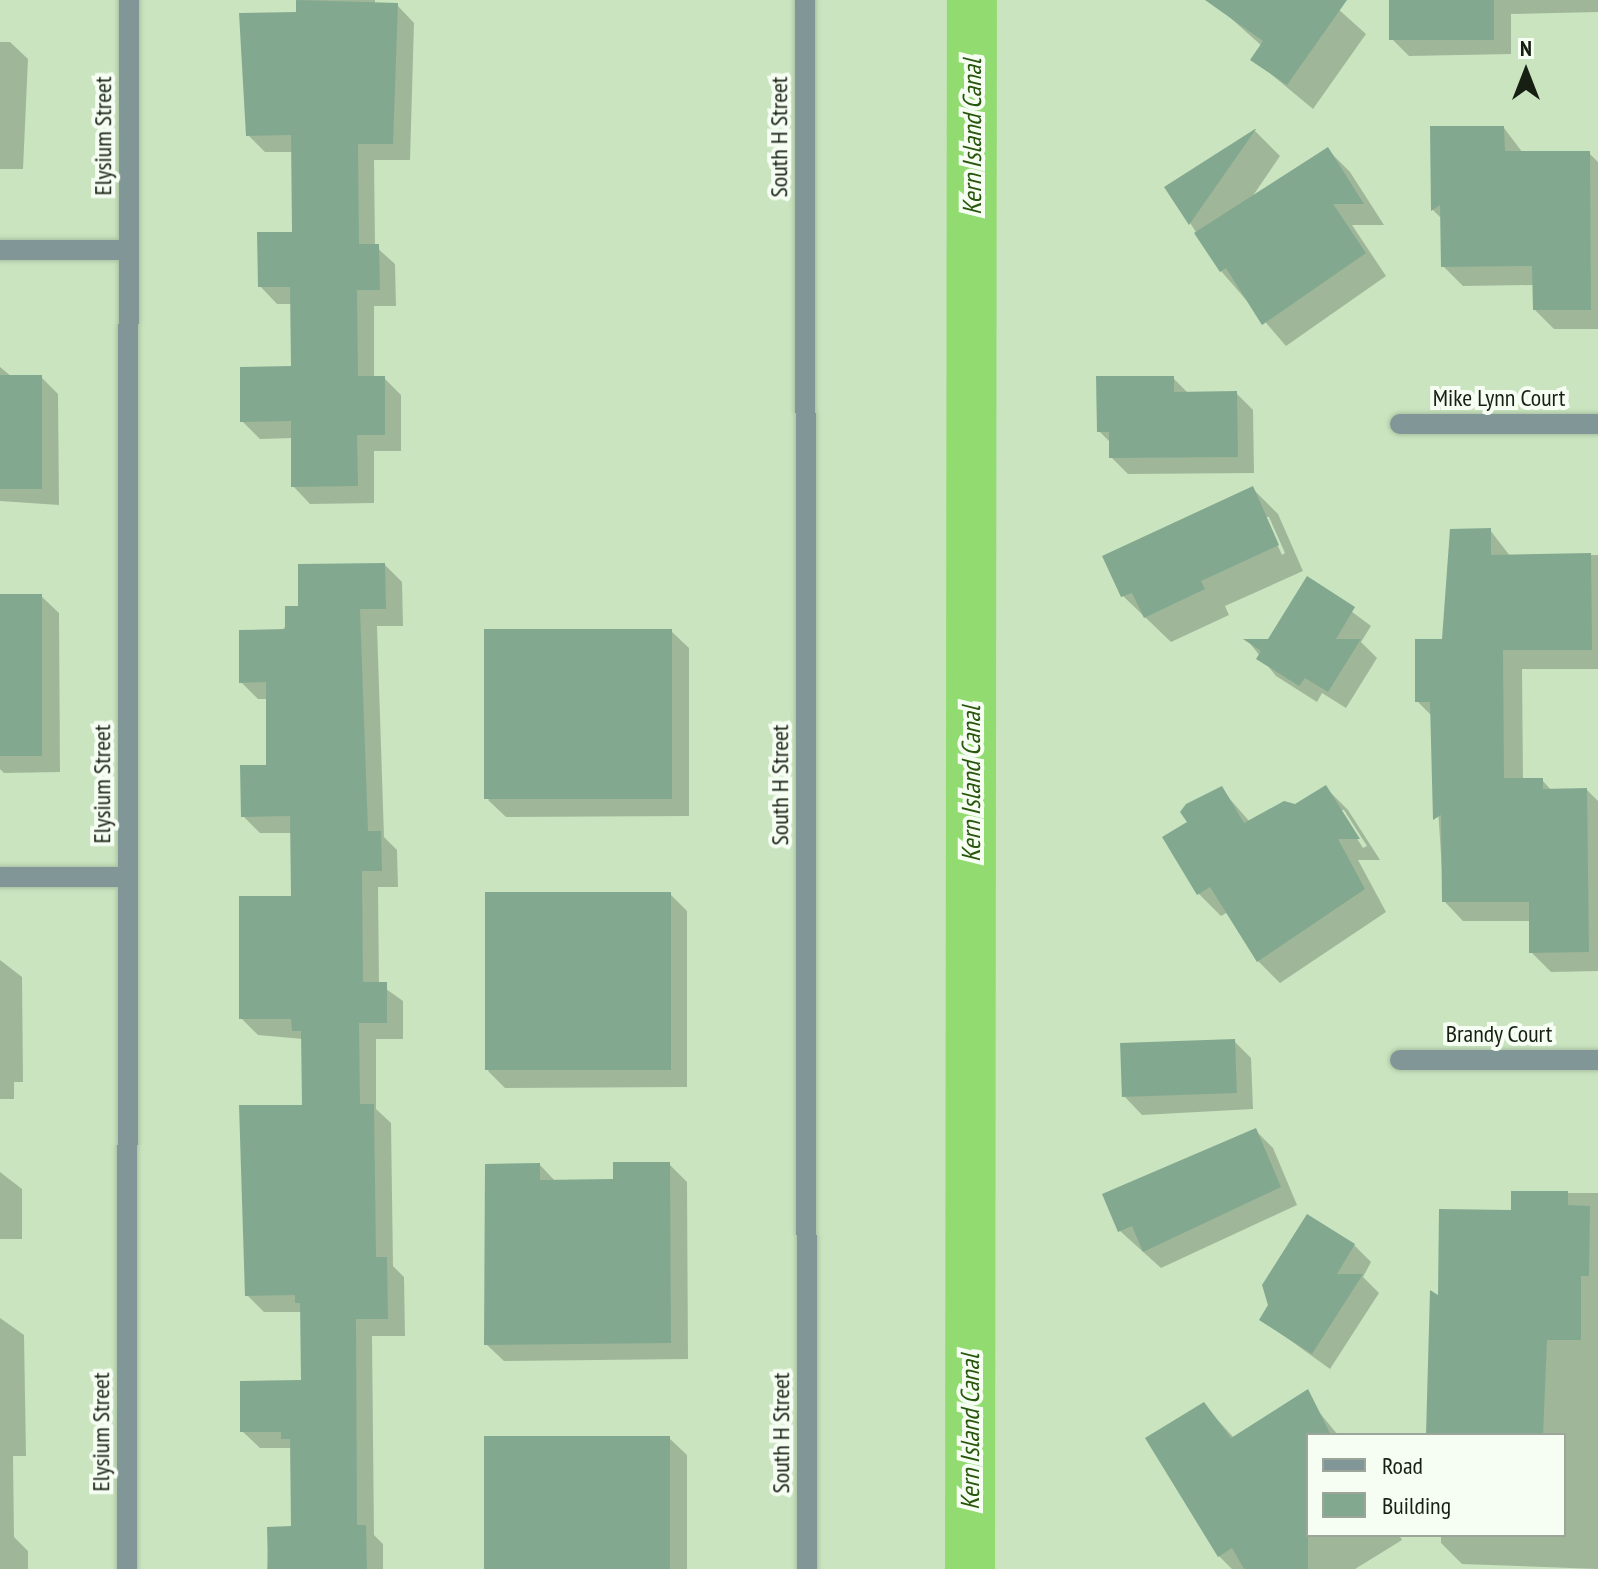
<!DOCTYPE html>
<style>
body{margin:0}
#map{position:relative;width:1598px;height:1569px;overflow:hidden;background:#c9e4bf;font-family:"PT Sans Narrow",sans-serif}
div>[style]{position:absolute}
.shadow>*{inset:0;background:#0003}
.canal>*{height:50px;margin:-25px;padding:0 25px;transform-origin:25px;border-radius:25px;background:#91db70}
.building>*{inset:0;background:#82a990;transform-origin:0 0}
.roads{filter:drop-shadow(0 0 2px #a9c1a0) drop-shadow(0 0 2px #a9c1a0)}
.minor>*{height:20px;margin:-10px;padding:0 10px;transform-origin:10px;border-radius:10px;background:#819797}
.tertiary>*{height:20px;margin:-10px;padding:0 10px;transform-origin:10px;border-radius:10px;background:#819797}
span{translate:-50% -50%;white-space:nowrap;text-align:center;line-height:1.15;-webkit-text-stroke:8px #f6fef3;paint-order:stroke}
.street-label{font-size:24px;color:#161f12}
.water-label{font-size:26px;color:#28560c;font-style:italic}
.legend{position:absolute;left:1306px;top:1433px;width:260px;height:104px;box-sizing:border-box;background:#f6fef3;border:2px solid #9ca599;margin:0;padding:10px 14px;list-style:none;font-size:24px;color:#161f12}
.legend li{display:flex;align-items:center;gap:16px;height:40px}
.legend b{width:40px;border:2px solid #9ca599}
.north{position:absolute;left:1486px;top:32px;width:80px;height:80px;-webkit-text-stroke:6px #f6fef3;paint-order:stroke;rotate:0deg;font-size:22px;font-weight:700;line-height:32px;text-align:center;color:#161f12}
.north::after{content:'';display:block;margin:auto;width:28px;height:36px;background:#161f12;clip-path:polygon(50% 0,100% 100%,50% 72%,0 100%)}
</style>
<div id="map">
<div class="shadow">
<i style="clip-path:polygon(298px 0,375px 0,375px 6px,397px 5px,414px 23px,410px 160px,374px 160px,375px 246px,395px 264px,396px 306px,374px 306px,374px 378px,384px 378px,401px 395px,401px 451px,374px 451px,374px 503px,310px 504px,293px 486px,293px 438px,260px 439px,242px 421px,294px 368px,292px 304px,277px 304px,260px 286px,294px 234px,293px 152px,265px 152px,248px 135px,299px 14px)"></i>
<i style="clip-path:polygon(1223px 0,1328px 0,1366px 34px,1313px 109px,1253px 59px,1262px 46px,1218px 7px)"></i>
<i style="clip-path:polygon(1391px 0,1598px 0,1598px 12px,1511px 14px,1511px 54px,1409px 56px,1392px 39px)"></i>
<i style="clip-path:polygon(0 42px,10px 42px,28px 59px,23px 169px,0 169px)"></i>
<i style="clip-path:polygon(1432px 128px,1504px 128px,1523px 153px,1589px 153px,1598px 162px,1598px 329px,1554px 329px,1535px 310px,1534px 285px,1463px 286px,1443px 266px,1443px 220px,1433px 210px)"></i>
<i style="clip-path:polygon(1255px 131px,1280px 156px,1250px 200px,1328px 150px,1350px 172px,1384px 225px,1352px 225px,1386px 276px,1286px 346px,1221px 271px,1167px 187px)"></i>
<i style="clip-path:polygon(0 367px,12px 377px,41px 377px,58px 394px,59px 505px,0 501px)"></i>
<i style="clip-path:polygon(1173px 378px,1189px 394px,1236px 393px,1253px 410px,1254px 473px,1128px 474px,1111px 457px,1111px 443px,1099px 431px)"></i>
<i style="clip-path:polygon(evenodd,1253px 489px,1278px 514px,1303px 571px,1225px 606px,1229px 615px,1171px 642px,1123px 596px,1105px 557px,1253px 489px,1265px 517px,1269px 517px,1285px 553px,1282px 555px,1265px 517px)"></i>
<i style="clip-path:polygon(1490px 530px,1510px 556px,1598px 555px,1598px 669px,1522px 669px,1523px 780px,1542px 780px,1552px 791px,1587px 790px,1598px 801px,1598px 971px,1551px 972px,1531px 952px,1531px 921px,1463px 921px,1444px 901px,1432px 716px,1417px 701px)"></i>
<i style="clip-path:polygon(385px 565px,402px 582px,403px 626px,377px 626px,384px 837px,397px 850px,398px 887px,378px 887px,379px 984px,403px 1001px,403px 1039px,376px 1039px,376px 1109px,391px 1123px,393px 1266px,404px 1277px,405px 1336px,372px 1336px,374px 1535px,383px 1544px,383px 1569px,267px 1569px,269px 1529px,293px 1528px,292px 1448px,260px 1448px,242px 1431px,303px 1382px,303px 1312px,264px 1312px,247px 1295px,304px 1107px,303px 1039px,258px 1035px,241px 1018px,293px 898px,292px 833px,260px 833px,243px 816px,268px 767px,268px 699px,258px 699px,241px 682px,300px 608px)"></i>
<i style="clip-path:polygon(1308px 579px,1371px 626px,1361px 642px,1377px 658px,1346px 708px,1322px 693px,1317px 702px,1276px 676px,1248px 641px,1270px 641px)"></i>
<i style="clip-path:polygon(41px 596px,59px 613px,60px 772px,4px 773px,0 769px,0 597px)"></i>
<i style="clip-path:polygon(671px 631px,689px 648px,689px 816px,506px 817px,488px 800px)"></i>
<i style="clip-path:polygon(evenodd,1325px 787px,1348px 810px,1380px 860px,1358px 860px,1386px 912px,1280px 983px,1258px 961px,1228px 912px,1221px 916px,1199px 894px,1190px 822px,1221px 789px,1250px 822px,1295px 806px,1325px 787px,1339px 810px,1344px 810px,1367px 846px,1363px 848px,1339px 810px)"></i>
<i style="clip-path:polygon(670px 894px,687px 911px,687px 1087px,505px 1088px,488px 1071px)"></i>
<i style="clip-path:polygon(0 960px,22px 977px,23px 1082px,14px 1082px,14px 1099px,0 1099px)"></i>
<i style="clip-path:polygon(1234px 1041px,1251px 1058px,1253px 1109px,1142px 1115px,1125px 1097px)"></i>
<i style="clip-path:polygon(1255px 1130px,1273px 1148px,1297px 1205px,1161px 1268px,1120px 1231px,1104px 1195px)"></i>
<i style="clip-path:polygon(669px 1164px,687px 1182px,688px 1359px,504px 1361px,486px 1344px,540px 1165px,556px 1182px,615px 1181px)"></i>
<i style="clip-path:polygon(0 1172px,22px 1189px,22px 1239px,0 1239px)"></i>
<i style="clip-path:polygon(1513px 1193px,1598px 1193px,1598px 1569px,1462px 1564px,1441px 1543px,1441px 1535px,1564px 1535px,1564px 1435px,1428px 1435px,1440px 1298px,1513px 1212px)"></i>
<i style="clip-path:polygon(1354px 1245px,1371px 1262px,1363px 1277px,1379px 1293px,1330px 1369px,1262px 1320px,1271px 1305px)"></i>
<i style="clip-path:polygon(0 1318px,24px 1335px,26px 1456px,13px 1456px,14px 1537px,28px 1551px,28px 1569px,0 1569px)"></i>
<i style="clip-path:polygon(1304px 1394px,1338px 1435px,1308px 1435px,1308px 1535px,1399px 1535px,1402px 1540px,1355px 1569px,1232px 1569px,1219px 1556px,1204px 1405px,1235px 1439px)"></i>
<i style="clip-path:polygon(669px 1438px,687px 1455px,687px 1569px,487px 1569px)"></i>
</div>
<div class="canal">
<i style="left:970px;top:1569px;width:1569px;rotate:-89.93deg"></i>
</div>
<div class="building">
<i style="clip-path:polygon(296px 0,398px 3px,393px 144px,358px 144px,359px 244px,379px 244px,380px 290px,357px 290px,358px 376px,385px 376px,385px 435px,357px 435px,358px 486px,291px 487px,291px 421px,240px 422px,240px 367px,291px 366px,290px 287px,258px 287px,257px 232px,292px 232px,291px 135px,246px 136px,239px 13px,296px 12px)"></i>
<i style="clip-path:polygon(1205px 0,1347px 0,1287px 85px,1250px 60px,1263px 41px)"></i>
<i style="left:1389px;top:0;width:105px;height:40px"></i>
<i style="clip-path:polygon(1430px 126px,1504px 126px,1505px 151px,1590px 151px,1591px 310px,1533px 310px,1532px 266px,1441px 267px,1440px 205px,1431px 211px)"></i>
<i style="clip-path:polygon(1255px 129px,1256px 129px,1189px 225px,1164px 187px)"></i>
<i style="clip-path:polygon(1328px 147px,1364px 204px,1333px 204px,1366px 253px,1262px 325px,1226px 268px,1220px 272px,1194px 233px)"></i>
<i style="left:0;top:375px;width:42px;height:114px"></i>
<i style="clip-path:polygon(1096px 376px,1174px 376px,1174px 392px,1237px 391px,1238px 457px,1109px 458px,1109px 432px,1097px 432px)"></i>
<i style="clip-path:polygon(1253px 486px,1279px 545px,1201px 581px,1205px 589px,1144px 618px,1132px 593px,1121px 597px,1102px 556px)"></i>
<i style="clip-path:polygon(1491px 528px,1491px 555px,1591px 553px,1592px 650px,1503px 650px,1504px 778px,1543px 778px,1543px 789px,1587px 788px,1589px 952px,1529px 953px,1529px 902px,1442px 902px,1441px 815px,1433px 820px,1430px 702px,1415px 702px,1415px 639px,1442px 639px,1450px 529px)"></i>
<i style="clip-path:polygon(385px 563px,386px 609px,360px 609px,368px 831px,381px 831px,382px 871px,362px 871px,363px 982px,387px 982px,387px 1023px,359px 1023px,360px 1104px,374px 1104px,376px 1257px,387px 1257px,388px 1319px,356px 1319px,357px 1525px,366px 1525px,367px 1569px,268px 1569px,267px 1527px,291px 1526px,290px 1439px,281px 1439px,281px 1432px,240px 1432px,240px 1381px,301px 1380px,300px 1303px,295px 1303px,295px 1295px,245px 1296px,239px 1105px,302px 1105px,301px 1031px,292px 1031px,291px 1019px,239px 1019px,239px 896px,291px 896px,290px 816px,241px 817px,240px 765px,266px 765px,266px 682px,239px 683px,239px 630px,285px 629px,285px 606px,298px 606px,298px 564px)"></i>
<i style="clip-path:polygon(1307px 576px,1355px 607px,1336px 639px,1361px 639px,1328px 692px,1305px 678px,1299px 686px,1256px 659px,1261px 651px,1243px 639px,1268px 639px)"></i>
<i style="left:42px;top:594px;width:162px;height:42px;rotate:90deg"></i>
<i style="left:672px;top:629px;width:170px;height:188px;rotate:90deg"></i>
<i style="clip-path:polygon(1326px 785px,1360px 839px,1338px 839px,1365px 889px,1257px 962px,1210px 887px,1197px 895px,1162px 837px,1187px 822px,1180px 812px,1186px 804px,1222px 786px,1244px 823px,1284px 801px,1295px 804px)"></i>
<i style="left:671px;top:892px;width:178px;height:186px;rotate:90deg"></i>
<i style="left:1235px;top:1039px;width:54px;height:115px;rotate:88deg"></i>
<i style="clip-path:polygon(1256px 1128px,1281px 1187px,1143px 1252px,1132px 1226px,1118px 1232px,1102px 1194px)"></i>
<i style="clip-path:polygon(613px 1162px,670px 1162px,671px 1343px,484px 1345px,485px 1164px,540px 1163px,540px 1180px,613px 1179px)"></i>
<i style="clip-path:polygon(1511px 1191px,1568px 1191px,1568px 1205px,1590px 1206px,1589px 1276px,1581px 1276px,1581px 1340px,1547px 1340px,1543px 1435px,1426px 1435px,1430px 1290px,1438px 1295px,1439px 1209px,1511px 1210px)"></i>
<i style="clip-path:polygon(1307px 1214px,1355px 1244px,1337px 1274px,1363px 1274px,1312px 1354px,1259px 1320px,1268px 1305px,1262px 1285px)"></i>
<i style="clip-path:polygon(1308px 1389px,1331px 1435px,1308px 1435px,1308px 1569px,1244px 1569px,1232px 1548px,1218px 1557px,1145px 1438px,1204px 1402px,1231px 1438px)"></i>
<i style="left:670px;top:1436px;width:133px;height:186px;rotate:90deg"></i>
</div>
<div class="roads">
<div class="minor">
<i style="left:0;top:250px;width:128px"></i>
<i style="left:1400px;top:424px;width:198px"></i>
<i style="left:0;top:877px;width:128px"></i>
<i style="left:1400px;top:1060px;width:198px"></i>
<i style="left:127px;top:1569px;width:1569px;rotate:-89.93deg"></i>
</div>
<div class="tertiary">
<i style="left:805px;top:0;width:1569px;rotate:89.93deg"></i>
</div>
</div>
<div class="street-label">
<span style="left:103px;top:136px;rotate:-90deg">Elysium Street</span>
<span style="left:779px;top:137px;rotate:-90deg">South H Street</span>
<span style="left:1499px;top:398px">Mike Lynn Court</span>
<span style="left:102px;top:784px;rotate:-90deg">Elysium Street</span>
<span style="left:780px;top:785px;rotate:-90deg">South H Street</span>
<span style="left:1499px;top:1034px">Brandy Court</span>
<span style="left:101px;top:1432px;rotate:-90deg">Elysium Street</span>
<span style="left:781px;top:1433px;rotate:-90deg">South H Street</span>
</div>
<div class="water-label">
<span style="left:972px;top:137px;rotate:-90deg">Kern Island Canal</span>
<span style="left:971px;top:784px;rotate:-90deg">Kern Island Canal</span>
<span style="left:970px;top:1432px;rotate:-90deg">Kern Island Canal</span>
</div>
<ul class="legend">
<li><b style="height:10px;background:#819797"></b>Road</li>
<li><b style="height:22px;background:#82a990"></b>Building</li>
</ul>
<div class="north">N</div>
</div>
